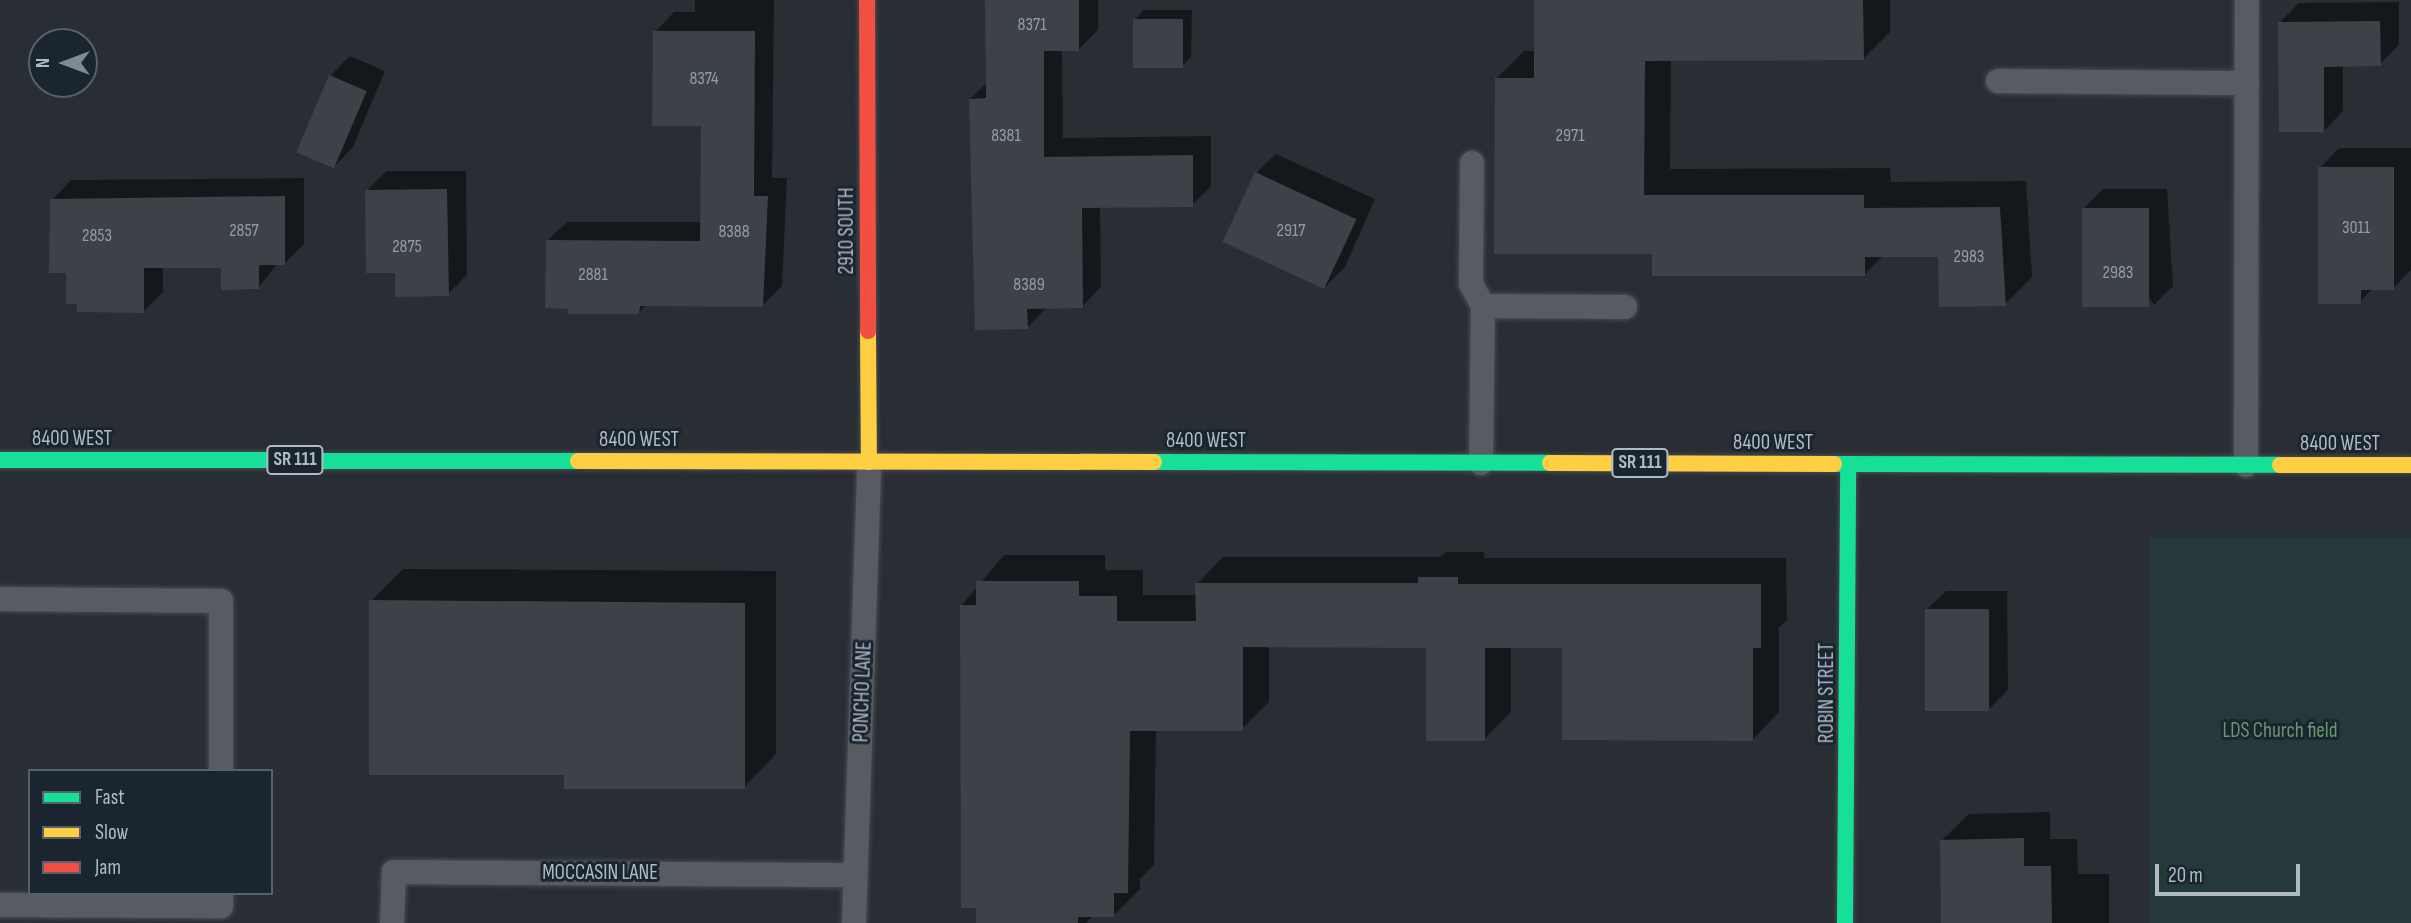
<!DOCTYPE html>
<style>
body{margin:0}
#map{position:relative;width:2411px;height:923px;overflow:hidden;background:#282e34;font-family:"Sofia Sans Condensed",sans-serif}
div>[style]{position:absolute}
.green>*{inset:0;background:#25383a;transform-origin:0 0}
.shadow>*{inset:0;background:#0007}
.building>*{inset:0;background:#3d4248;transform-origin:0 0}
.roads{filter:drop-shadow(0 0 2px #464a4f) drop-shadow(0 0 2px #464a4f)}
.lane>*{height:24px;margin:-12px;padding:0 12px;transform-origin:12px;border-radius:12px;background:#575c62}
.fast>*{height:16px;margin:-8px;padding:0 8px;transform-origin:8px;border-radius:8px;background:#16e098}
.slow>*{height:16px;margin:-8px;padding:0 8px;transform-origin:8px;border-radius:8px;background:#ffcf43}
.jam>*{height:16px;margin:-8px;padding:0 8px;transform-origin:8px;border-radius:8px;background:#f24e42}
span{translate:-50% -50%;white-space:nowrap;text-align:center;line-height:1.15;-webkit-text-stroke:6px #1b252f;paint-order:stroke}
.number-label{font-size:18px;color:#939da6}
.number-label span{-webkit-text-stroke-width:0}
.shield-label span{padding:2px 5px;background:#1b252f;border:2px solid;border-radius:5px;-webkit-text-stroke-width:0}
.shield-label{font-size:19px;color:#b0bbc6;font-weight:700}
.street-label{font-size:21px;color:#b0bbc6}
.park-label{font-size:21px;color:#67976e}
.legend{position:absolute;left:28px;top:769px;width:245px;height:126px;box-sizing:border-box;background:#1b252f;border:2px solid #57616b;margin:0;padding:9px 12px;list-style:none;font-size:21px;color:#b0bbc6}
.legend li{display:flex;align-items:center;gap:14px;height:35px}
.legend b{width:35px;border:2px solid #57616b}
.north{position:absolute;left:28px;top:28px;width:70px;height:70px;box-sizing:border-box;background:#1b252f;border:2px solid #57616b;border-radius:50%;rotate:270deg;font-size:19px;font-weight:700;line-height:28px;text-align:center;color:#b0bbc6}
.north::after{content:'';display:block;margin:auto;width:24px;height:32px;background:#808a93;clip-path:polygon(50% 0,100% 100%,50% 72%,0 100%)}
.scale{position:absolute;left:2155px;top:864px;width:145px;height:32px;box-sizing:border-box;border:4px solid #b0bbc6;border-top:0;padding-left:9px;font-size:21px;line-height:24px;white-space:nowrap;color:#b0bbc6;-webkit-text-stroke:5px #1b252f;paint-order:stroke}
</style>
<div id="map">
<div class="green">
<i style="left:2411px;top:537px;width:386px;height:261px;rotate:90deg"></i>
</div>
<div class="shadow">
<i style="clip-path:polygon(695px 0,774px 0,772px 178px,787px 178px,782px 286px,763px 305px,647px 304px,639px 312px,547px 241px,567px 222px,702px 222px,702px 125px,655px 32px,674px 12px,695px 12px)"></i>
<i style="clip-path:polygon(987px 0,1098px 0,1098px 30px,1079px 49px,1062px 49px,1063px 138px,1211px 136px,1211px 186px,1192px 205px,1100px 206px,1101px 287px,1082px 307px,1046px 308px,1027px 328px,970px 99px,988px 82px)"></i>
<i style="clip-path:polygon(1536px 0,1890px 0,1890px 32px,1863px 59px,1671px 59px,1670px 169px,1890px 168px,1891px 182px,2026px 181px,2032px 277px,2005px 304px,1940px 256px,1883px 256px,1864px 275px,1654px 253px,1497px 78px,1524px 51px,1536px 51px)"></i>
<i style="clip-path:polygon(2399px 2px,2399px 45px,2380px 64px,2343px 65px,2343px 111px,2324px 131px,2280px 22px,2299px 3px)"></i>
<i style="clip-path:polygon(1144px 10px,1192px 10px,1191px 57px,1181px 67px,1135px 19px)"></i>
<i style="clip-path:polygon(350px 56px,385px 71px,353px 147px,334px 167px,299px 152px,330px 76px)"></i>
<i style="clip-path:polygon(2339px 148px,2411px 148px,2411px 270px,2393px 288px,2373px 288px,2360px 302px,2320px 168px)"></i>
<i style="clip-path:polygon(1276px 154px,1375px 199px,1345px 267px,1326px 286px,1256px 173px)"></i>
<i style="clip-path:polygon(386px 171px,466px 171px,467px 275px,448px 294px,397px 271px,367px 191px)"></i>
<i style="clip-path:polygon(304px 178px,304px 244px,284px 264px,277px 264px,258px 288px,223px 266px,163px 266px,163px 292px,144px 311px,78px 302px,52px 200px,71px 180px)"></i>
<i style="clip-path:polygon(2103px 189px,2167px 189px,2173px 286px,2154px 305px,2084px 208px)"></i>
<i style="clip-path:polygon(1446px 552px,1484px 552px,1484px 558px,1786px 558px,1787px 620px,1779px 628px,1779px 712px,1753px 739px,1563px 646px,1511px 646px,1511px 712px,1484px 739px,1428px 646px,1269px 645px,1269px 702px,1242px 729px,1156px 729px,1154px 865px,1140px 879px,1140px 889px,1114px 915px,1094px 915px,1086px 923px,978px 923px,962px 605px,1004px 555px,1105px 555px,1105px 570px,1143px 570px,1143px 595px,1197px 595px,1197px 584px,1223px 557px,1440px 557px)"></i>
<i style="clip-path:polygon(403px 569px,776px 571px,776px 754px,744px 787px,566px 773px,371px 601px)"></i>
<i style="clip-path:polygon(1946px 591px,2007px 591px,2008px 690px,1989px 709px,1926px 610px)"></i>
<i style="clip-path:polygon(2050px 812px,2050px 839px,2077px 839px,2078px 874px,2109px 874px,2109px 923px,1943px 923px,1942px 840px,1969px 814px)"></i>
</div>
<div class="building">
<i style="clip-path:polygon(985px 0,1079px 0,1079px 51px,1044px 51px,1044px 157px,1193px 155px,1193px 207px,1082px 208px,1083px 308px,1027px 309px,1028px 329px,975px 330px,969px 99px,986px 98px)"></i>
<i style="clip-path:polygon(1534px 0,1863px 0,1864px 60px,1645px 61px,1644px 195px,1864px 195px,1864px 208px,2000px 207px,2006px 306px,1939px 307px,1938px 257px,1865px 257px,1865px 276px,1652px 276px,1652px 254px,1494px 254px,1495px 78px,1534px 78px)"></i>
<i style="left:1133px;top:19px;width:50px;height:49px"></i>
<i style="clip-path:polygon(2380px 21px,2381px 66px,2324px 67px,2324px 132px,2279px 132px,2278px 22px)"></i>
<i style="clip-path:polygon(653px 31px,755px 31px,754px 196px,768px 196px,763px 307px,640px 306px,639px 314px,568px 314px,568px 309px,545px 308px,546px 240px,700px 241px,701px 126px,652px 126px)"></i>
<i style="left:329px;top:75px;width:41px;height:84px;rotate:23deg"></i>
<i style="clip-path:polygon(2318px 167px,2394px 167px,2394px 290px,2361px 290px,2361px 304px,2318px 304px)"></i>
<i style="left:1255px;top:172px;width:112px;height:77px;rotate:25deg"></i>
<i style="clip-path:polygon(447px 189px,449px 296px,395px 297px,395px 273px,366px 273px,365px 190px)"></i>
<i style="clip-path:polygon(285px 196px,285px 265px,259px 265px,259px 289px,221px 290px,221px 268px,144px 268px,144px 313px,77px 312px,77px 304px,66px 304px,66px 273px,49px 273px,50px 199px)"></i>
<i style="left:2082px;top:208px;width:67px;height:99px"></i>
<i style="clip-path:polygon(1418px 577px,1458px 577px,1458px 584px,1761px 584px,1761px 648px,1753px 648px,1753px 741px,1562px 740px,1562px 648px,1485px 648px,1485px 741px,1426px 741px,1426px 648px,1243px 647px,1243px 731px,1130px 731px,1128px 893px,1114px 893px,1114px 917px,1078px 917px,1078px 923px,976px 923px,976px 908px,961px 908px,960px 605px,976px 605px,976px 581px,1079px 581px,1079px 596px,1117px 596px,1117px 621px,1196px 621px,1195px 583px,1418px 583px)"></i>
<i style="clip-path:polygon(369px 600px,745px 603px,745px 789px,564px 789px,564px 775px,369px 775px)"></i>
<i style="left:1925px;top:609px;width:64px;height:102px"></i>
<i style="clip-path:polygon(2024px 838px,2024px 866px,2051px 866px,2052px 923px,1941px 923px,1940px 840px)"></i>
</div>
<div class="roads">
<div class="lane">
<i style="left:1998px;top:81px;width:249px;rotate:0.5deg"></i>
<i style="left:1472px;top:163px;width:121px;rotate:90.5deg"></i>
<i style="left:1471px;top:284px;width:25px;rotate:61deg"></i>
<i style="left:1481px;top:463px;width:157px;rotate:-89.3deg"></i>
<i style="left:1483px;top:306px;width:142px;rotate:0.4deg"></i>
<i style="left:2246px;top:465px;width:465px;rotate:-89.9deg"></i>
<i style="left:0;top:599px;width:221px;rotate:0.5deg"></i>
<i style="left:221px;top:601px;width:170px;rotate:90deg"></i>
<i style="left:0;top:905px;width:221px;rotate:0.3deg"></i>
<i style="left:221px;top:906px;width:13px;rotate:-90deg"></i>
<i style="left:392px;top:923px;width:51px;rotate:-87.8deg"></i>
<i style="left:394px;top:872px;width:461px;rotate:0.4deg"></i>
<i style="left:854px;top:923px;width:461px;rotate:-88.1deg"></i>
</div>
<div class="fast">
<i style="left:0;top:460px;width:578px;rotate:0.1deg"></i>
<i style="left:1154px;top:462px;width:396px;rotate:0.1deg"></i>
<i style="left:1834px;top:464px;width:446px;rotate:0.1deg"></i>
<i style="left:1845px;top:923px;width:459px;rotate:-89.6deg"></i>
</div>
<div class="slow">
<i style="left:868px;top:331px;width:131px;rotate:89.6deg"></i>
<i style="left:578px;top:461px;width:576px;rotate:0.1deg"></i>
<i style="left:1550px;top:463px;width:284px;rotate:0.2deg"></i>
<i style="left:2280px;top:465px;width:131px"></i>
</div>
<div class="jam">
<i style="left:867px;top:0;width:331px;rotate:89.8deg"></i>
</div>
</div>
<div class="number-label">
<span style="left:1032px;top:25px">8371</span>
<span style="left:704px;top:79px">8374</span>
<span style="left:1006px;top:136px">8381</span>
<span style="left:1570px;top:136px">2971</span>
<span style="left:2356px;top:228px">3011</span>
<span style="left:244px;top:231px">2857</span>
<span style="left:1291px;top:231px">2917</span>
<span style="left:734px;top:232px">8388</span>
<span style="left:97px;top:236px">2853</span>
<span style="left:407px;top:247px">2875</span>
<span style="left:1969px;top:257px">2983</span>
<span style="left:2118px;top:273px">2983</span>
<span style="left:593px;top:275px">2881</span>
<span style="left:1029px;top:285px">8389</span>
</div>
<div class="shield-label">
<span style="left:295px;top:460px">SR 111</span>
<span style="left:1640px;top:463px">SR 111</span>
</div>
<div class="street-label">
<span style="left:847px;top:231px;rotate:-90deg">2910 SOUTH</span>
<span style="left:72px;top:439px">8400 WEST</span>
<span style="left:639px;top:440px">8400 WEST</span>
<span style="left:1206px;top:441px">8400 WEST</span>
<span style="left:1773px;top:443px">8400 WEST</span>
<span style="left:2340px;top:444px">8400 WEST</span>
<span style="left:863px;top:692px;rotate:-88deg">PONCHO LANE</span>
<span style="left:1827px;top:693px;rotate:-90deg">ROBIN STREET</span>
<span style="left:600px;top:873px">MOCCASIN LANE</span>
</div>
<div class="park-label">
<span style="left:2280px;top:731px">LDS Church field</span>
</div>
<ul class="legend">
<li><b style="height:9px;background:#16e098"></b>Fast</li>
<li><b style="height:9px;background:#ffcf43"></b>Slow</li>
<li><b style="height:9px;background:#f24e42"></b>Jam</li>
</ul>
<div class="north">N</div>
<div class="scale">20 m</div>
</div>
